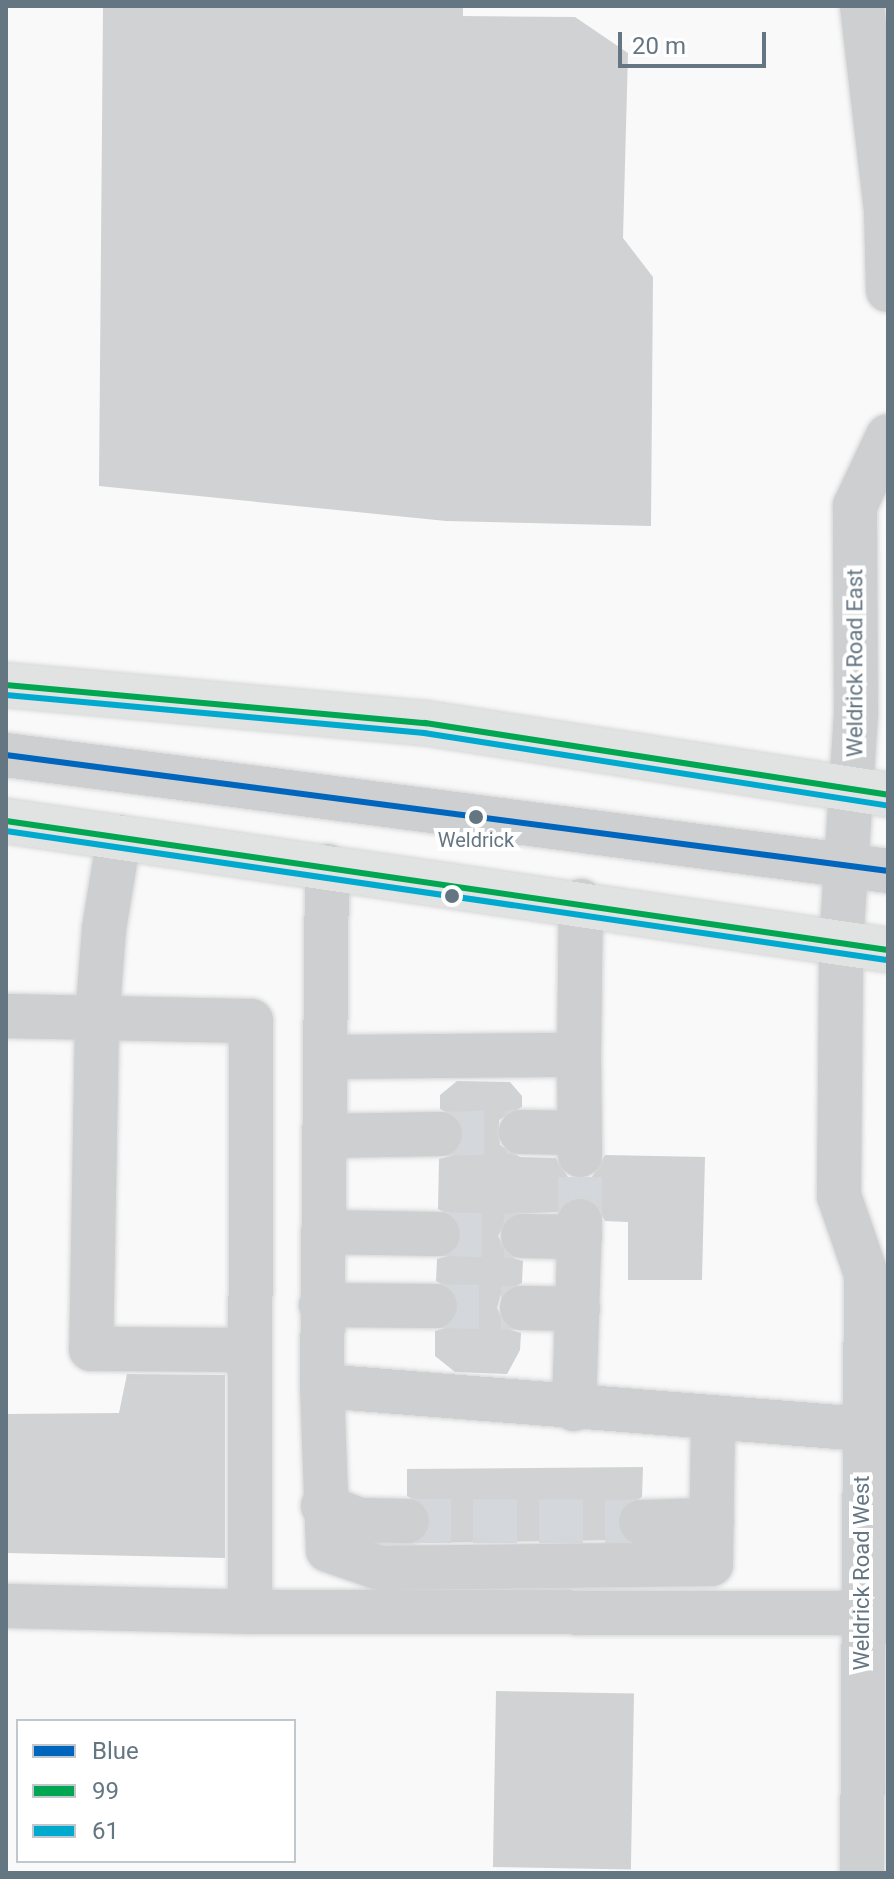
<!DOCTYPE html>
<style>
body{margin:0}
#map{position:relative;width:894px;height:1879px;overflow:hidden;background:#f9f9f9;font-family:Roboto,sans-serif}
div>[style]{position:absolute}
.building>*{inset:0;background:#d0d2d3;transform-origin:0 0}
.minor-tunnel>*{height:44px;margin-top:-22px;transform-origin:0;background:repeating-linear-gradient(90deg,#d4d8dc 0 44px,transparent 0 66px)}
.roads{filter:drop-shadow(0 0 2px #d5d6d7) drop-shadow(0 0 2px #d5d6d7)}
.minor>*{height:44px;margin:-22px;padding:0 22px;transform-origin:22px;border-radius:22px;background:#cecfd0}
.major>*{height:44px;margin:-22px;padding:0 22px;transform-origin:22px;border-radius:22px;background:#e1e2e2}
.bus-1>*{height:6px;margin:-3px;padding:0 3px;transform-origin:3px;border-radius:3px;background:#0065bd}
.bus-2>*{height:6px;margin:-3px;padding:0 3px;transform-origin:3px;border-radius:3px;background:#00a651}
.bus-3>*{height:6px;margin:-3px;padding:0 3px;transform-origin:3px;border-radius:3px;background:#00a9ce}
.dots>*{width:22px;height:22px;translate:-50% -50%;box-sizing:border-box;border:4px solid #fff;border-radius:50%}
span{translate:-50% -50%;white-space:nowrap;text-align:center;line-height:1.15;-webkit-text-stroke:8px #fff;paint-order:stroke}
.bus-label{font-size:20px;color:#657683}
.street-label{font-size:22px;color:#657683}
.frame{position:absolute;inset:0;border:8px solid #657683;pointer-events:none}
.legend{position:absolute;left:16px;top:1719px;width:280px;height:144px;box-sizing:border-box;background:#fff;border:2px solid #c1c8cd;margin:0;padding:10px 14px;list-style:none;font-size:24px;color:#657683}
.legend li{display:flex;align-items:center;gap:16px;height:40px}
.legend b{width:40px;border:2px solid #c1c8cd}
.scale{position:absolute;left:618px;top:32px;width:148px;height:36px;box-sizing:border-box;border:4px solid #657683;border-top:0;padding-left:10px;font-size:24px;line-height:28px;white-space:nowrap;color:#657683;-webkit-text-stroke:6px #fff;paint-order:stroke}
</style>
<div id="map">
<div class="building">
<i style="clip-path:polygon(103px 6px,463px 6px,463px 16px,575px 17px,628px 53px,623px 238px,653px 277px,651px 526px,446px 521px,99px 486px)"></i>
<i style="clip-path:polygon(457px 1081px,510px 1082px,522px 1096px,522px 1107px,499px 1120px,500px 1145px,520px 1157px,556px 1158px,568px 1177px,592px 1177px,605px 1155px,705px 1157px,702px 1280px,628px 1280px,628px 1222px,605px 1221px,592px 1199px,569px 1199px,558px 1212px,512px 1214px,498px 1236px,510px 1257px,523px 1261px,522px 1283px,501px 1294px,497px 1308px,508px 1329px,521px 1333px,520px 1350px,507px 1374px,455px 1372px,435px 1356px,435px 1331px,448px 1327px,460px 1307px,456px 1293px,436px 1281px,437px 1259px,451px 1255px,463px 1235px,459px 1221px,438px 1209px,439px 1159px,454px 1155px,465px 1134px,461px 1120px,440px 1109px,440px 1095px)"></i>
<i style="clip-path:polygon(127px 1374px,225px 1375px,225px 1558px,6px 1553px,6px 1414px,119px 1413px)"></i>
<i style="clip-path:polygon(643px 1467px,642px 1497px,619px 1511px,616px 1523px,625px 1540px,420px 1543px,429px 1533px,429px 1510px,407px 1496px,407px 1469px)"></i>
<i style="left:496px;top:1691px;width:138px;height:176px;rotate:1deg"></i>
</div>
<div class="minor-tunnel">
<i style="left:440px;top:1134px;width:81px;rotate:-1.4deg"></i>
<i style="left:580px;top:1221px;width:66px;rotate:-90deg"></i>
<i style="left:438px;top:1234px;width:85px;rotate:1.3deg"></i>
<i style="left:435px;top:1306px;width:87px;rotate:1.3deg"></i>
<i style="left:407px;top:1521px;width:234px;rotate:0.2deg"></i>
</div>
<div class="roads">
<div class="minor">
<i style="left:862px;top:6px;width:204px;rotate:83.3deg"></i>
<i style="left:886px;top:209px;width:81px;rotate:88.6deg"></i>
<i style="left:6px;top:755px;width:890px;rotate:7.49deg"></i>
<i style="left:119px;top:837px;width:93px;rotate:99.3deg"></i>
<i style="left:104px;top:929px;width:91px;rotate:94.4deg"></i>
<i style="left:97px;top:1020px;width:329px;rotate:91deg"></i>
<i style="left:91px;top:1349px;width:159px;rotate:0.4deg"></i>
<i style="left:327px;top:866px;width:520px;rotate:90.55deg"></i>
<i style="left:322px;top:1386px;width:542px;rotate:4.55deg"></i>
<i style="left:6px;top:1016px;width:245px;rotate:1.2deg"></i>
<i style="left:251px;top:1021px;width:591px;rotate:90.1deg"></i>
<i style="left:250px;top:1612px;width:244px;rotate:-178.6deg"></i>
<i style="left:579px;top:1055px;width:100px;rotate:89.4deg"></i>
<i style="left:327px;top:1057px;width:252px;rotate:-0.5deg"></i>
<i style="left:579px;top:1055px;width:154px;rotate:-89.3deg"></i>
<i style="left:521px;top:1132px;width:58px;rotate:1deg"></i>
<i style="left:326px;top:1136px;width:114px;rotate:-1deg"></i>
<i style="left:323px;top:1232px;width:115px;rotate:1deg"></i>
<i style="left:523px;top:1236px;width:57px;rotate:1deg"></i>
<i style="left:321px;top:1305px;width:114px;rotate:0.5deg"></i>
<i style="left:522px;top:1308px;width:56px;rotate:1deg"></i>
<i style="left:322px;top:1386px;width:164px;rotate:87.9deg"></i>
<i style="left:328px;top:1550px;width:55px;rotate:19.1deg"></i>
<i style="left:380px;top:1568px;width:331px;rotate:-0.7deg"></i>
<i style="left:711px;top:1564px;width:144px;rotate:-89.2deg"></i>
<i style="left:574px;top:1409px;width:188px;rotate:-88.2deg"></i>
<i style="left:323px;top:1506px;width:39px;rotate:21deg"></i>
<i style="left:359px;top:1520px;width:48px;rotate:1.2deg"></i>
<i style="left:641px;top:1522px;width:71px;rotate:-1.6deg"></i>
<i style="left:250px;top:1612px;width:613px;rotate:0.09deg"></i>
<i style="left:862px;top:1873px;width:599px;rotate:-89.62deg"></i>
<i style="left:866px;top:1274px;width:83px;rotate:-109.1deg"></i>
<i style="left:839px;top:1196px;width:251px;rotate:-89.5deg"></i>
<i style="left:841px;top:945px;width:231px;rotate:-86.3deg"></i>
<i style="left:856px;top:714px;width:208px;rotate:-90.3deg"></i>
<i style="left:855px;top:506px;width:77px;rotate:-64.8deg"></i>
</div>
<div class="major">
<i style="left:6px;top:685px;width:421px;rotate:5.2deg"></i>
<i style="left:425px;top:723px;width:469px;rotate:8.8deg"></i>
<i style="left:6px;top:821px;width:891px;rotate:8.32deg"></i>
</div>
</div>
<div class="bus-1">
<i style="left:6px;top:755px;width:890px;rotate:7.49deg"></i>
</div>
<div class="bus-2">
<i style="left:6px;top:685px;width:421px;rotate:5.2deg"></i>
<i style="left:425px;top:723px;width:469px;rotate:8.8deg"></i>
<i style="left:6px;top:821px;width:891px;rotate:8.32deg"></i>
</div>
<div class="bus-3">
<i style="left:6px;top:695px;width:420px;rotate:5.2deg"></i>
<i style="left:424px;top:733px;width:468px;rotate:8.9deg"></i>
<i style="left:6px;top:831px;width:890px;rotate:8.33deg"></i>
</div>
<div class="dots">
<i style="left:476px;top:817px;background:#657683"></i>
<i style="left:452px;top:896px;background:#657683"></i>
</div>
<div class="bus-label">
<span style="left:476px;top:840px">Weldrick</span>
</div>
<div class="street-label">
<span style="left:855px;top:663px;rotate:-90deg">Weldrick Road East</span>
<span style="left:862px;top:1573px;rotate:-90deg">Weldrick Road West</span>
</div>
<div class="frame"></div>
<ul class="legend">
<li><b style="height:10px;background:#0065bd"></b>Blue</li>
<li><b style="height:10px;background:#00a651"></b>99</li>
<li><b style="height:10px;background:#00a9ce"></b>61</li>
</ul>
<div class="scale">20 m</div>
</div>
